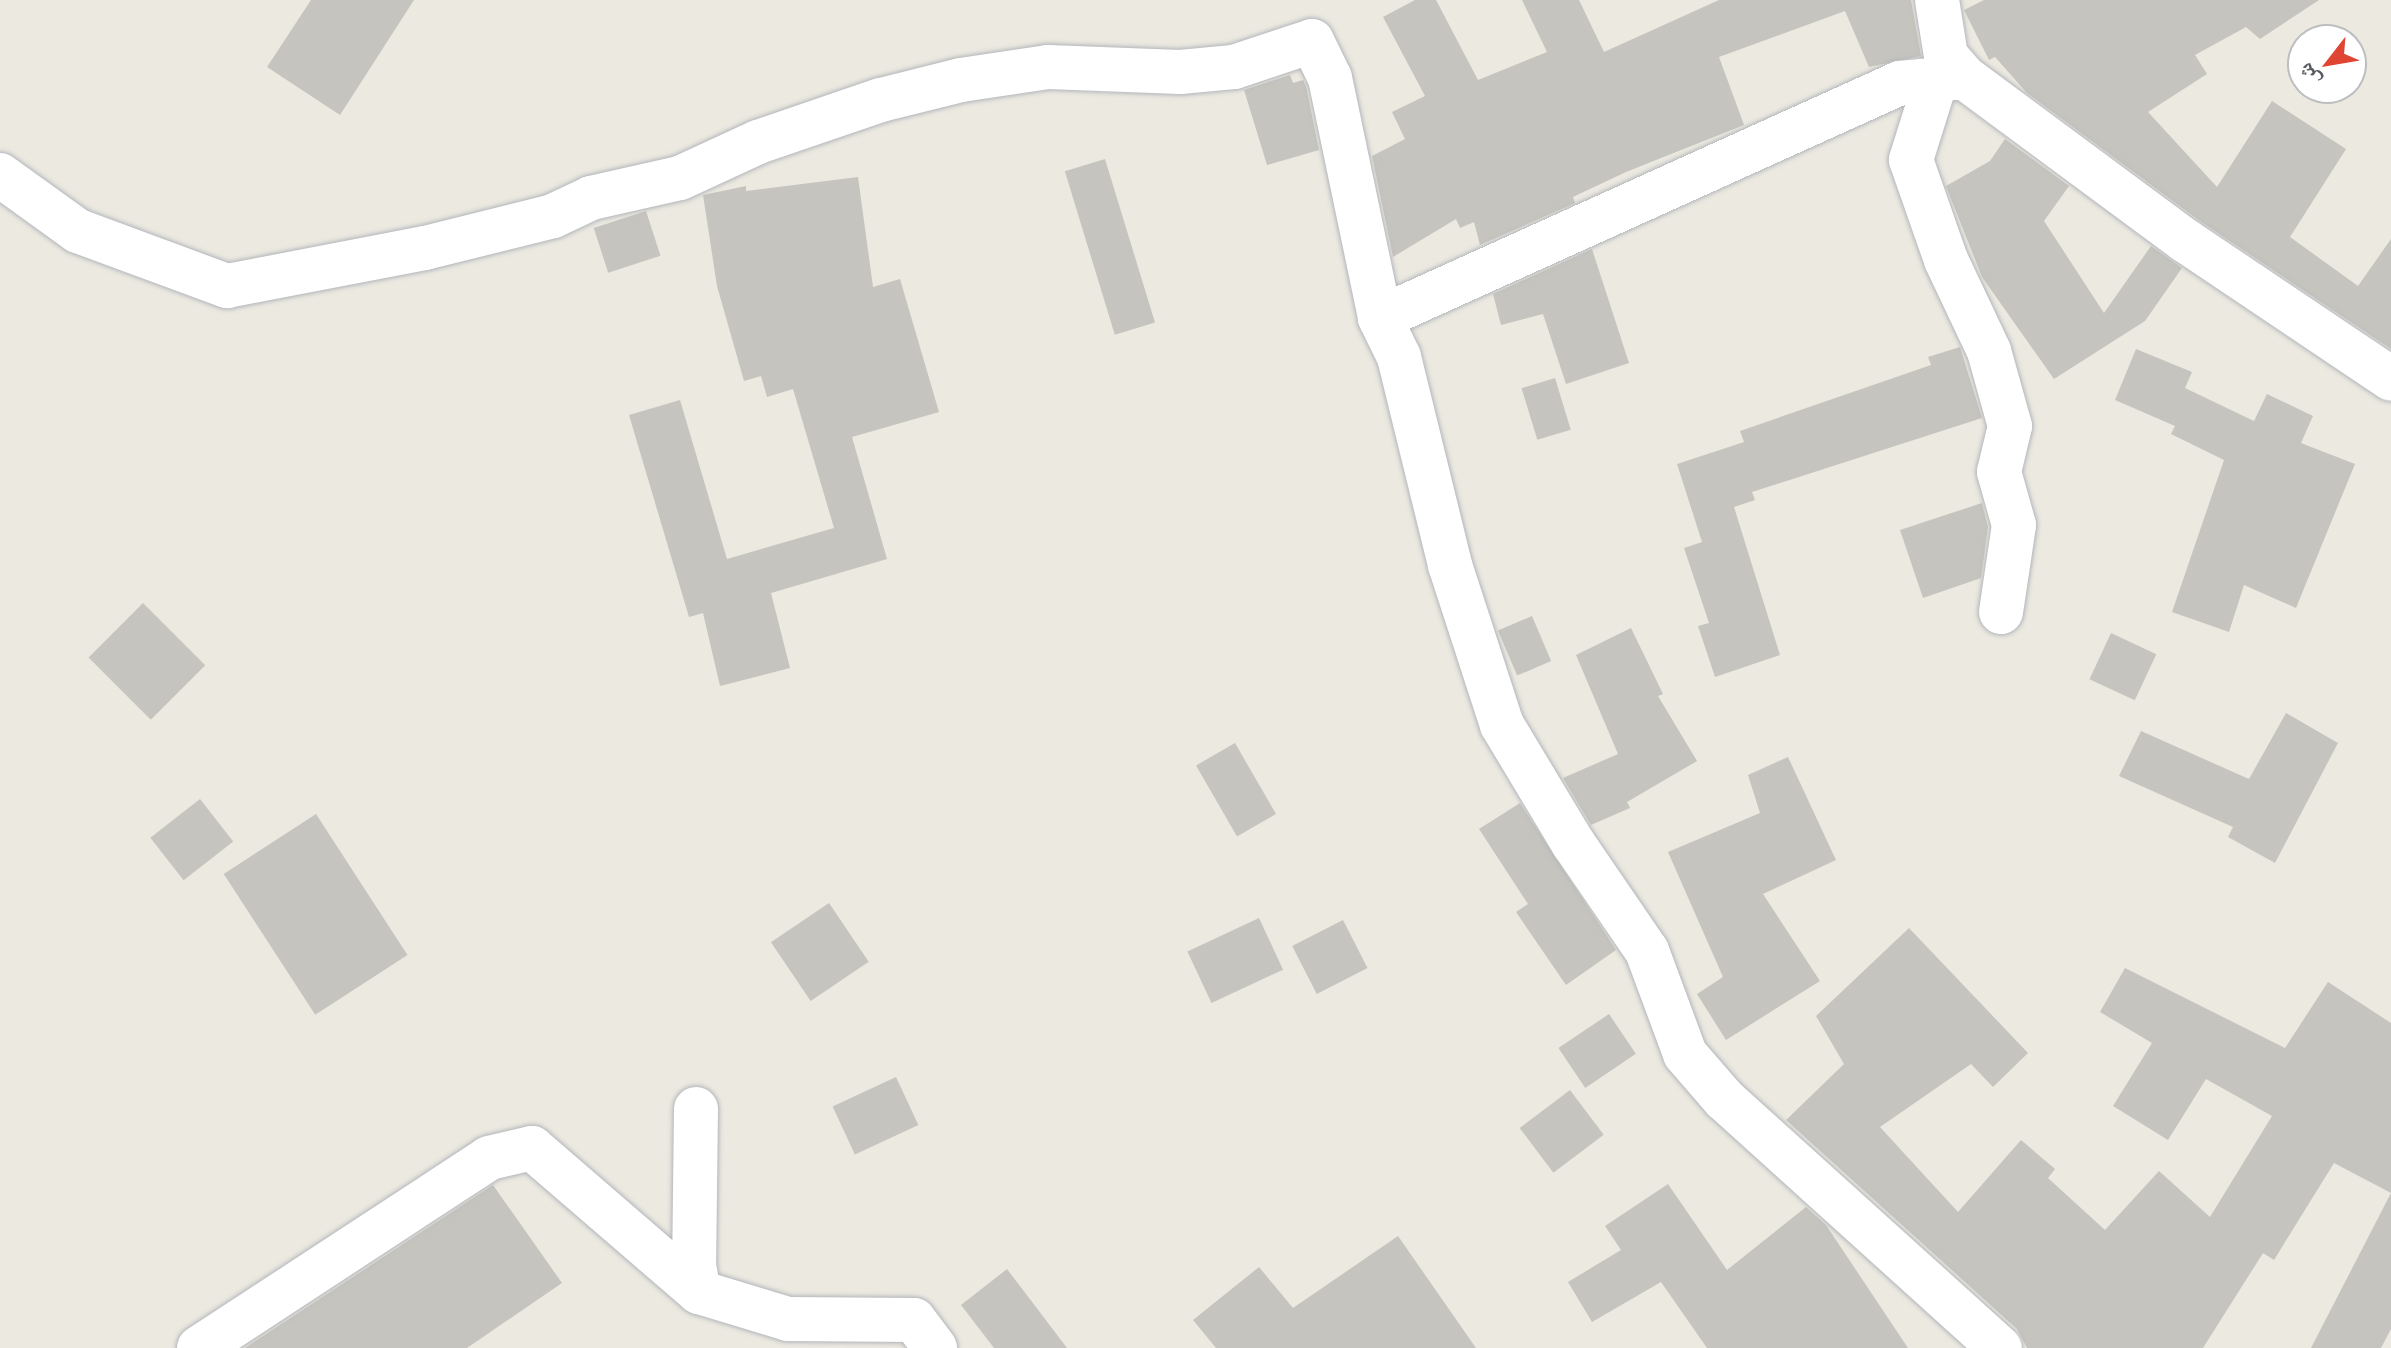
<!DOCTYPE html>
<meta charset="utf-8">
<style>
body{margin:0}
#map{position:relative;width:2391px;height:1348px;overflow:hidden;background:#ebe9e0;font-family:"PT Sans Narrow","Noto Naskh Arabic",sans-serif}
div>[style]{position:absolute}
.building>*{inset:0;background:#c6c4be;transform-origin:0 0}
.roads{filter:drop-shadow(0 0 2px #b3b6bb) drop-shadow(0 0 2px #b3b6bb)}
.minor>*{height:44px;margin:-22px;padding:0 22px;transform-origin:22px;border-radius:22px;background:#fff}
span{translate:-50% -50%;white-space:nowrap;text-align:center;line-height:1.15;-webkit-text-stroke:8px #fff;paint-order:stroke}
.north{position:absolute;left:2287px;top:24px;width:80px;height:80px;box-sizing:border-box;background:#fff;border:2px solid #bdbec0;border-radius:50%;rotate:239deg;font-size:22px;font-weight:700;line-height:32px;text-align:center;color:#595c61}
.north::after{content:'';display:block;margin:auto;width:28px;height:36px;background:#e04432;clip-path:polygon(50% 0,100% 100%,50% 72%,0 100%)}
</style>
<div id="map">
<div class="building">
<i style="clip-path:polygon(311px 0,414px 0,340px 115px,267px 67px)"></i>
<i style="clip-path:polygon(1415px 0,1436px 0,1478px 80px,1547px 52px,1522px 0,1579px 0,1604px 52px,1719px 0,1911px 0,1921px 56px,1869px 67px,1845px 11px,1719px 57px,1744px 125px,1626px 172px,1573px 197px,1575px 203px,1480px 245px,1474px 222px,1460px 228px,1456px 219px,1393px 257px,1372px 156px,1405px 139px,1392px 112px,1425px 96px,1383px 17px)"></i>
<i style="clip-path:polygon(1984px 0,2319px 0,2260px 39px,2246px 27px,2195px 55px,2207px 74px,2148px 112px,2217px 187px,2272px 101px,2346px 149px,2290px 237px,2358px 286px,2391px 239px,2391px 349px,2200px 221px,2027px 93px,1995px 57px,1989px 60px,1964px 10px)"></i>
<i style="clip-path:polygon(1290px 75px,1293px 83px,1303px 80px,1306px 86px,1319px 150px,1267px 165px,1244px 90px)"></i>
<i style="clip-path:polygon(2005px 139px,2069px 186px,2044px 221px,2104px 313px,2151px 246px,2182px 268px,2145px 321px,2054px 379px,1982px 277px,1946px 186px,1990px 161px)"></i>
<i style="left:1105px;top:159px;width:171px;height:42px;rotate:73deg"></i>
<i style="clip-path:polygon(858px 177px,873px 287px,900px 279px,939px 412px,852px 437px,887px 559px,771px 593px,790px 668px,720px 686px,703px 613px,689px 617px,629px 415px,680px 400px,727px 559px,834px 528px,793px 389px,767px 397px,761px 376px,744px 381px,717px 286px,703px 195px,746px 186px,746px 191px)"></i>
<i style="left:646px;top:211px;width:47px;height:55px;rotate:72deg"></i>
<i style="clip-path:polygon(1592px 249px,1629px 363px,1566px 384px,1543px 314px,1501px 325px,1493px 294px)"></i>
<i style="clip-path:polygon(1960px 347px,1982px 418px,1752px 492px,1755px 500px,1734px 507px,1780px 655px,1715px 677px,1698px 626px,1709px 623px,1684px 548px,1702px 542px,1677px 464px,1744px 442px,1740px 431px,1931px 365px,1928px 357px)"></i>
<i style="clip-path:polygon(2136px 349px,2192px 372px,2185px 388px,2254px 421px,2267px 394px,2313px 416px,2301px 443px,2355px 464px,2296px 608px,2244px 585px,2229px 632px,2172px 612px,2224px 460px,2171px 434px,2175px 426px,2115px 400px)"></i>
<i style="left:1555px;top:378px;width:54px;height:35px;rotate:73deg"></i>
<i style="clip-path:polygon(1982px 503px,1988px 527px,1981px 578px,1923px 598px,1900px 530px)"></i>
<i style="left:143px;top:603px;width:88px;height:77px;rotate:45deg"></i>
<i style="left:1532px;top:616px;width:49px;height:37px;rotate:67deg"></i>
<i style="clip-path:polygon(1631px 628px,1663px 694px,1658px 696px,1697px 761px,1627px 802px,1630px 808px,1591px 825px,1563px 778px,1618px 754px,1576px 655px)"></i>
<i style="left:2111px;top:633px;width:50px;height:51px;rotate:25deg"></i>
<i style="clip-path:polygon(2286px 713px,2338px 743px,2275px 863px,2228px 837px,2233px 827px,2119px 776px,2141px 731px,2249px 779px)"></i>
<i style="left:1235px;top:743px;width:82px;height:45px;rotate:60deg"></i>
<i style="clip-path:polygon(1788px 757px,1836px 860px,1763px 894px,1820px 981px,1726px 1040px,1697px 994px,1723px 977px,1668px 852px,1760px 813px,1748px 775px)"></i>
<i style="left:200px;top:799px;width:54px;height:63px;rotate:52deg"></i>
<i style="clip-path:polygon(1520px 803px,1616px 950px,1566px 985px,1516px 912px,1528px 904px,1479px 829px)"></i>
<i style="left:316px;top:814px;width:168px;height:110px;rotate:57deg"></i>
<i style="left:829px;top:903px;width:71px;height:70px;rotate:56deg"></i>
<i style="left:1259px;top:918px;width:57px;height:79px;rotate:65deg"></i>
<i style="left:1343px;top:920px;width:54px;height:57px;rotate:63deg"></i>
<i style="clip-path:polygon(1909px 928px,2028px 1053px,1993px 1087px,1971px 1064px,1880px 1127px,1958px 1212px,2021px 1140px,2055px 1169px,2048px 1178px,2105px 1230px,2159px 1171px,2210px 1217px,2272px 1116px,2206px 1079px,2168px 1140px,2113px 1106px,2152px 1043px,2100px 1012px,2125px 968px,2285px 1048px,2328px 982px,2391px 1023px,2391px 1193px,2334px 1163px,2274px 1260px,2263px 1253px,2203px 1348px,2027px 1348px,2017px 1329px,1786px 1120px,1844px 1064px,1816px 1016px)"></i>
<i style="left:1609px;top:1014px;width:48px;height:61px;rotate:56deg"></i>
<i style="left:896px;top:1077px;width:53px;height:70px;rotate:65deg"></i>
<i style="left:1570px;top:1090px;width:56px;height:63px;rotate:53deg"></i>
<i style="clip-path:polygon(1668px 1184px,1727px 1270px,1806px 1207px,1826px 1225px,1908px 1348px,1707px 1348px,1661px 1282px,1592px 1322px,1568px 1282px,1621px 1250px,1605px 1226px)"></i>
<i style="clip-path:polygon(493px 1185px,562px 1283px,467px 1348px,245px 1348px)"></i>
<i style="clip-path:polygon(2391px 1193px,2391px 1329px,2381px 1348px,2311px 1348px)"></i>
<i style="clip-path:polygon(1398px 1236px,1476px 1348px,1216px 1348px,1193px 1320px,1259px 1267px,1293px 1308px)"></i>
<i style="clip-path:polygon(1007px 1269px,1067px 1348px,994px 1348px,961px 1305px)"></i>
</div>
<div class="roads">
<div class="minor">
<i style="left:1937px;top:0;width:57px;rotate:80.9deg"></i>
<i style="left:1946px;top:56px;width:28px;rotate:49deg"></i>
<i style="left:1936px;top:80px;width:84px;rotate:107.4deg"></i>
<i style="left:1911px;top:160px;width:106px;rotate:70.7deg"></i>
<i style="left:1946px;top:260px;width:101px;rotate:64.7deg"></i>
<i style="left:1989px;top:351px;width:78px;rotate:74.4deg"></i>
<i style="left:2010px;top:426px;width:47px;rotate:103.4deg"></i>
<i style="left:1999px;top:472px;width:55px;rotate:74.2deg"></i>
<i style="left:2014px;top:525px;width:88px;rotate:98.5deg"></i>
<i style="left:0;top:175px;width:96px;rotate:35.7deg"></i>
<i style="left:78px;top:231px;width:159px;rotate:20.3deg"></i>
<i style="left:227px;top:286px;width:202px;rotate:-10.9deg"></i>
<i style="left:425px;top:248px;width:132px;rotate:-14deg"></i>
<i style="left:553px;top:216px;width:42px;rotate:-25.3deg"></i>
<i style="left:591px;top:198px;width:91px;rotate:-12.7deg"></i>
<i style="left:680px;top:178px;width:86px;rotate:-24.8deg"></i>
<i style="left:758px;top:142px;width:130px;rotate:-18.9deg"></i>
<i style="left:881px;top:100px;width:82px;rotate:-14deg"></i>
<i style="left:961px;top:80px;width:88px;rotate:-8.5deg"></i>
<i style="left:1048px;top:67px;width:132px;rotate:2.2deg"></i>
<i style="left:1180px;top:72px;width:54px;rotate:-5.3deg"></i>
<i style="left:1234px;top:67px;width:82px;rotate:-18.4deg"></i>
<i style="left:1312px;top:41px;width:41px;rotate:64.1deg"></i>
<i style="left:1330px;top:78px;width:245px;rotate:78.2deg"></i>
<i style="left:1380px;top:318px;width:43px;rotate:64deg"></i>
<i style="left:1399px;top:357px;width:214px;rotate:76.2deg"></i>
<i style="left:1450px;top:565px;width:168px;rotate:72deg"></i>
<i style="left:1502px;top:725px;width:138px;rotate:59deg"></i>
<i style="left:1573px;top:843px;width:131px;rotate:55.6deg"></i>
<i style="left:1647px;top:951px;width:110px;rotate:69.7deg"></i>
<i style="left:1685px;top:1054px;width:60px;rotate:49.1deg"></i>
<i style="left:1724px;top:1099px;width:372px;rotate:42.1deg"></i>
<i style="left:1380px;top:318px;width:571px;rotate:-24.32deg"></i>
<i style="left:1900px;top:83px;width:64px;rotate:-5.4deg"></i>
<i style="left:1964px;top:77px;width:276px;rotate:36.5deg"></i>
<i style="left:2186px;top:241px;width:247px;rotate:33.9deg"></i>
<i style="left:696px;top:1109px;width:156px;rotate:90.7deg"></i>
<i style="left:694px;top:1265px;width:27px;rotate:80deg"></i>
<i style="left:199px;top:1348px;width:347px;rotate:-33.2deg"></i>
<i style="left:489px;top:1158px;width:44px;rotate:-13.1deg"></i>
<i style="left:532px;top:1148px;width:221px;rotate:40.8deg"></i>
<i style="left:699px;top:1292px;width:93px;rotate:16.9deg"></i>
<i style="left:788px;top:1319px;width:126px;rotate:0.5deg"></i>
<i style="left:914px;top:1320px;width:35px;rotate:53deg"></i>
</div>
</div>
<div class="north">ش</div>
</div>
